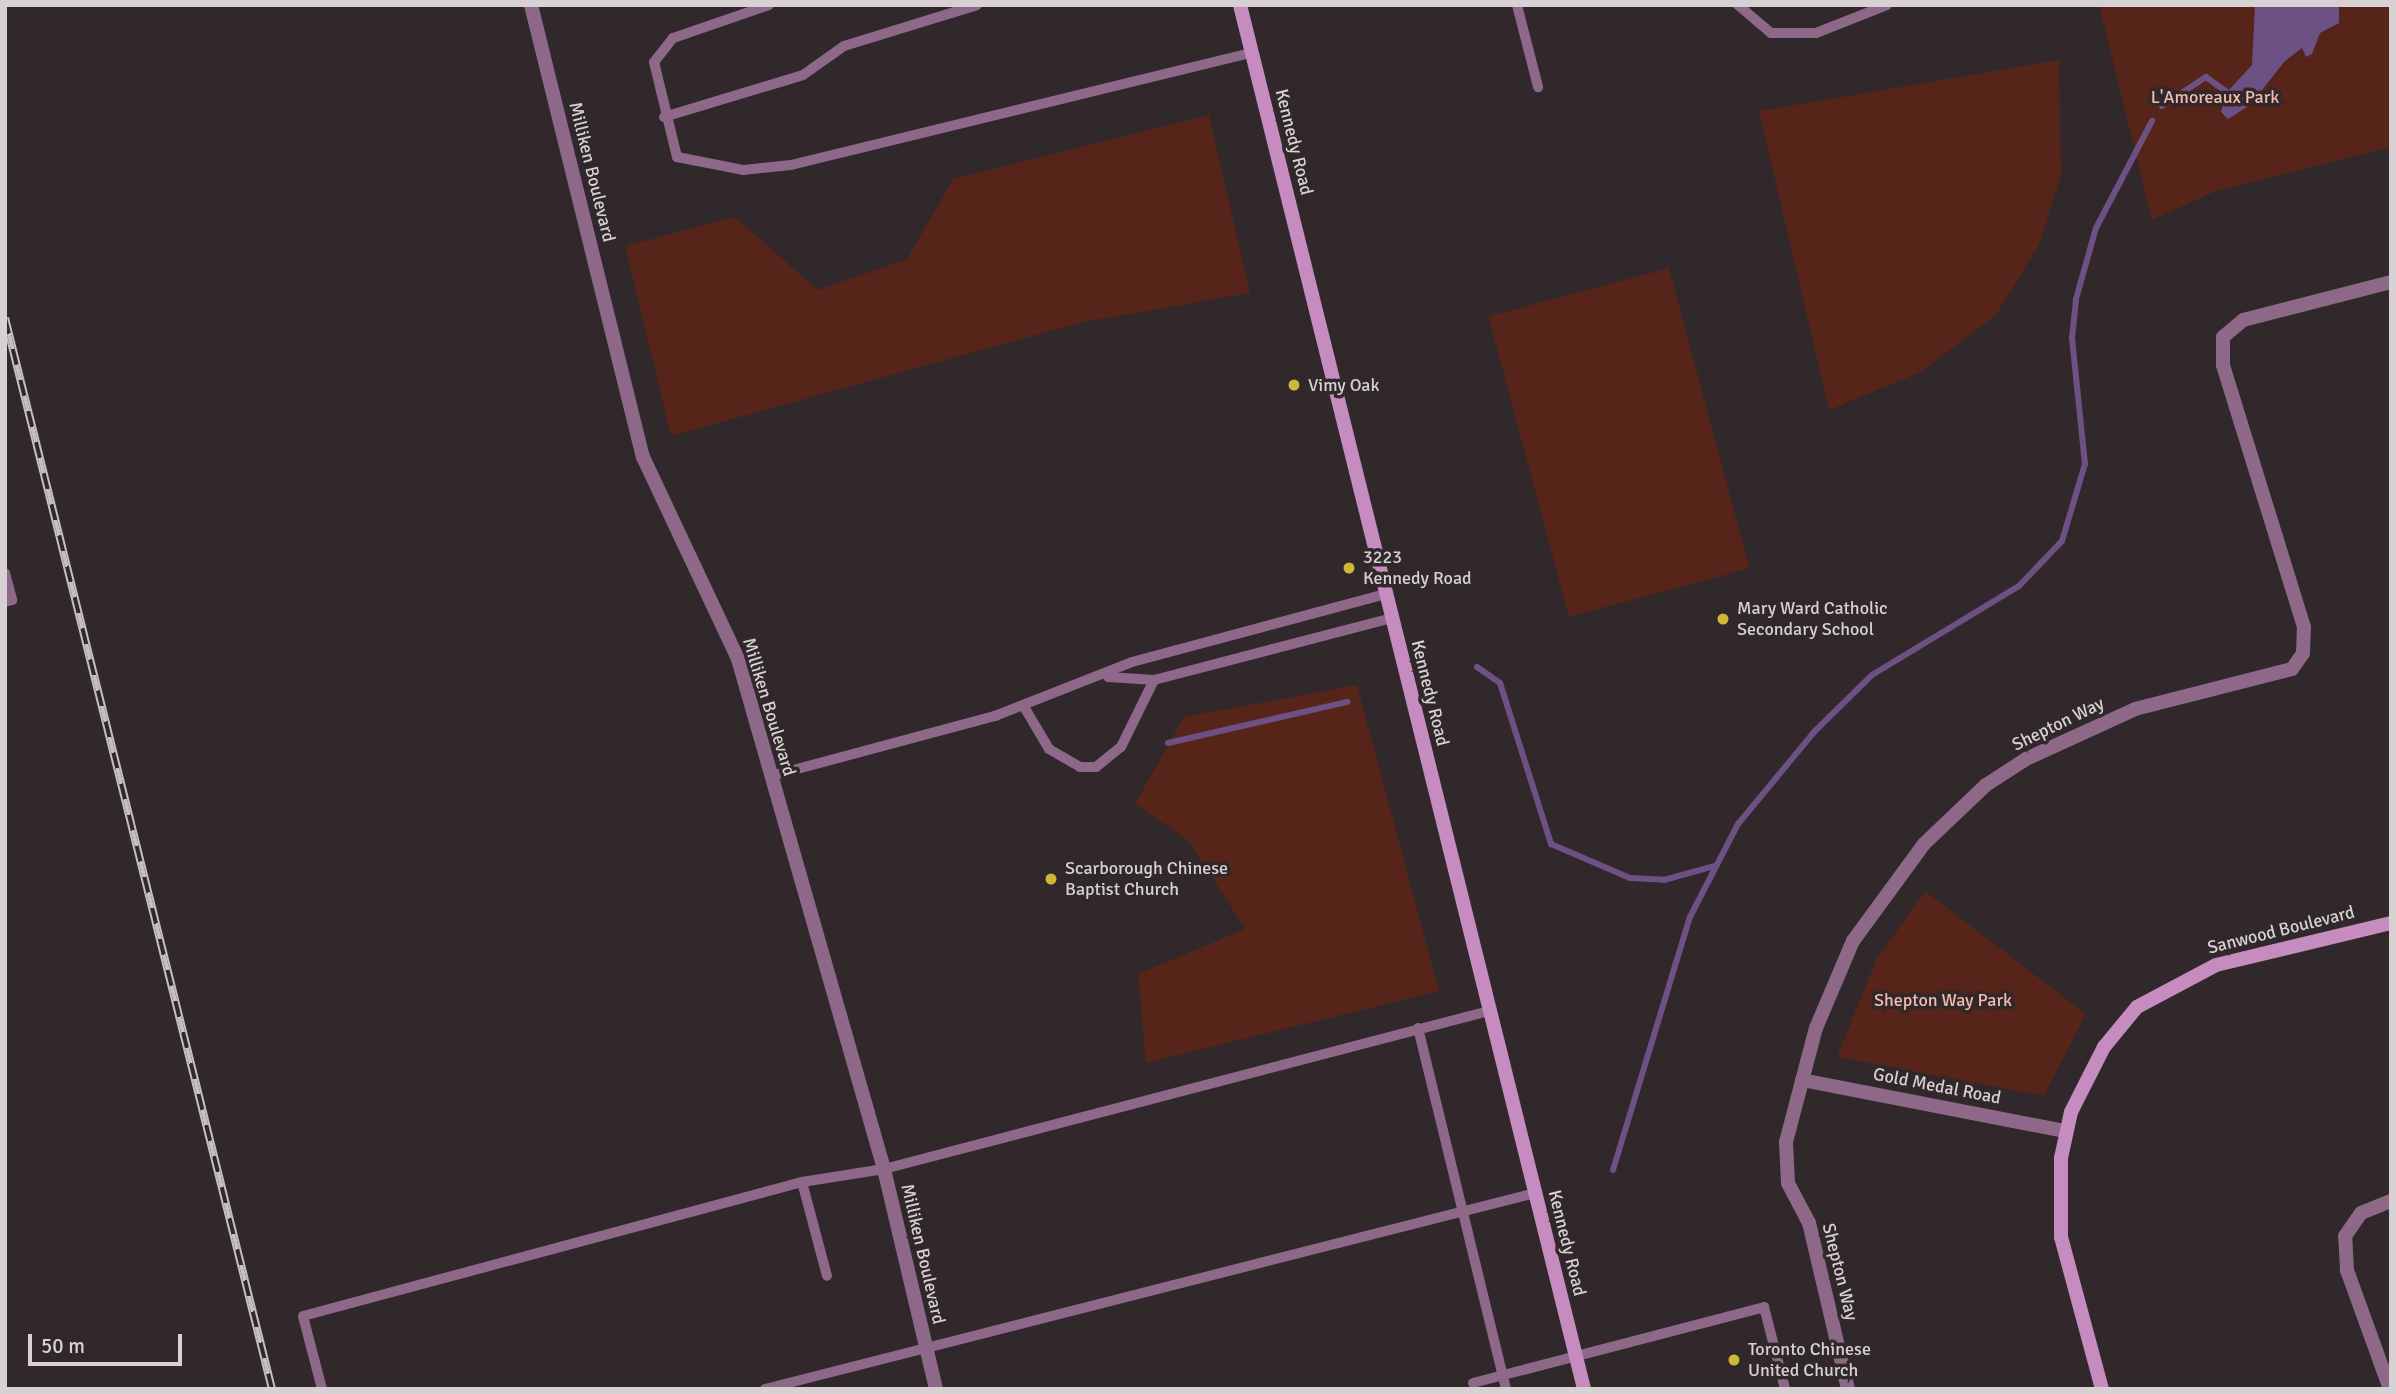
<!DOCTYPE html>
<style>
body{margin:0}
#map{position:relative;width:2396px;height:1394px;overflow:hidden;background:#30282b;font-family:Signika,sans-serif}
div>[style]{position:absolute}
.green>*{inset:0;background:#562418;transform-origin:0 0}
.water>*{inset:0;background:#6d5084}
.stream>*{height:6px;margin:-3px;padding:0 3px;transform-origin:3px;border-radius:3px;background:#6d5084}
.lane>*{height:10px;margin:-5px;padding:0 5px;transform-origin:5px;border-radius:5px;background:#8d6889}
.street>*{height:14px;margin:-7px;padding:0 7px;transform-origin:7px;border-radius:7px;background:#8d6889}
.secondary>*{height:14px;margin:-7px;padding:0 7px;transform-origin:7px;border-radius:7px;background:#c68bbf}
.rail>*{height:8px;margin-top:-4px;transform-origin:0;background:repeating-linear-gradient(90deg,#30282b 0 16px,#c6c0c2 0 32px);box-sizing:border-box;border-block:2px solid #c6c0c2}
.dots>*{width:19px;height:19px;translate:-50% -50%;box-sizing:border-box;border:4px solid #30282b;border-radius:50%}
span{translate:-50% -50%;white-space:nowrap;text-align:center;line-height:1.15;-webkit-text-stroke:7px #30282b;paint-order:stroke}
.park-label{font-size:18px;color:#f4bbac}
.street-label{font-size:18px;color:#d7d1d3}
.poi-label{font-size:18px;color:#d7d1d3}
.left{translate:0 -50%;text-align:left}
.frame{position:absolute;inset:0;border:7px solid #d7d1d3;pointer-events:none}
.scale{position:absolute;left:28px;top:1334px;width:154px;height:32px;box-sizing:border-box;border:4px solid #d7d1d3;border-top:0;padding-left:9px;font-size:21px;line-height:24px;white-space:nowrap;color:#d7d1d3;-webkit-text-stroke:5px #30282b;paint-order:stroke}
</style>
<div id="map">
<div class="green">
<i style="clip-path:polygon(2099px 5px,2391px 5px,2391px 147px,2216px 191px,2152px 220px)"></i>
<i style="clip-path:polygon(2059px 60px,2061px 175px,2039px 245px,1996px 315px,1921px 372px,1829px 410px,1759px 111px)"></i>
<i style="clip-path:polygon(1209px 115px,1250px 293px,1083px 322px,671px 436px,625px 246px,735px 217px,818px 290px,907px 259px,953px 179px)"></i>
<i style="left:1669px;top:268px;width:311px;height:187px;rotate:75deg"></i>
<i style="clip-path:polygon(1357px 685px,1439px 991px,1146px 1063px,1138px 974px,1245px 929px,1189px 841px,1135px 804px,1184px 717px)"></i>
<i style="clip-path:polygon(1925px 891px,2086px 1014px,2044px 1096px,1837px 1057px,1876px 960px)"></i>
</div>
<div class="water">
<i style="clip-path:polygon(2255px 5px,2339px 5px,2339px 23px,2320px 33px,2312px 54px,2306px 57px,2302px 48px,2285px 61px,2250px 105px,2228px 119px,2221px 112px,2227px 92px,2252px 65px)"></i>
</div>
<div class="stream">
<i style="left:2162px;top:106px;width:53px;rotate:-33.4deg"></i>
<i style="left:2206px;top:77px;width:26px;rotate:36deg"></i>
<i style="left:1477px;top:667px;width:28px;rotate:35deg"></i>
<i style="left:1500px;top:683px;width:169px;rotate:72.4deg"></i>
<i style="left:1551px;top:844px;width:86px;rotate:23.3deg"></i>
<i style="left:1630px;top:878px;width:34px;rotate:3deg"></i>
<i style="left:1664px;top:880px;width:52px;rotate:-15.6deg"></i>
<i style="left:1168px;top:743px;width:184px;rotate:-12.9deg"></i>
<i style="left:1613px;top:1170px;width:264px;rotate:-73.1deg"></i>
<i style="left:1690px;top:917px;width:105px;rotate:-62.7deg"></i>
<i style="left:1738px;top:824px;width:121px;rotate:-50.4deg"></i>
<i style="left:1815px;top:731px;width:80px;rotate:-44.5deg"></i>
<i style="left:1872px;top:675px;width:172px;rotate:-31.2deg"></i>
<i style="left:2019px;top:586px;width:62px;rotate:-46.3deg"></i>
<i style="left:2062px;top:541px;width:80px;rotate:-73.4deg"></i>
<i style="left:2085px;top:464px;width:127px;rotate:-95.9deg"></i>
<i style="left:2072px;top:338px;width:39px;rotate:-84deg"></i>
<i style="left:2076px;top:299px;width:74px;rotate:-74.3deg"></i>
<i style="left:2096px;top:228px;width:121px;rotate:-62.4deg"></i>
</div>
<div class="lane">
<i style="left:769px;top:5px;width:102px;rotate:161deg"></i>
<i style="left:673px;top:38px;width:31px;rotate:128deg"></i>
<i style="left:654px;top:62px;width:98px;rotate:76.4deg"></i>
<i style="left:677px;top:157px;width:67px;rotate:11.1deg"></i>
<i style="left:743px;top:170px;width:48px;rotate:-5.9deg"></i>
<i style="left:791px;top:165px;width:474px;rotate:-13.7deg"></i>
<i style="left:1517px;top:5px;width:85px;rotate:75.6deg"></i>
<i style="left:1738px;top:5px;width:43px;rotate:40.3deg"></i>
<i style="left:1771px;top:33px;width:45px"></i>
<i style="left:1816px;top:33px;width:76px;rotate:-21.5deg"></i>
<i style="left:664px;top:117px;width:145px;rotate:-16.8deg"></i>
<i style="left:803px;top:75px;width:50px;rotate:-35.3deg"></i>
<i style="left:844px;top:46px;width:139px;rotate:-17.1deg"></i>
<i style="left:5px;top:573px;width:28px;rotate:75deg"></i>
<i style="left:12px;top:600px;width:7px;rotate:164deg"></i>
<i style="left:1108px;top:677px;width:46px;rotate:3.7deg"></i>
<i style="left:1154px;top:680px;width:246px;rotate:-14.6deg"></i>
<i style="left:1023px;top:705px;width:51px;rotate:59.4deg"></i>
<i style="left:1049px;top:749px;width:36px;rotate:30deg"></i>
<i style="left:1080px;top:767px;width:16px"></i>
<i style="left:1096px;top:767px;width:32px;rotate:-39deg"></i>
<i style="left:1121px;top:747px;width:75px;rotate:-63.8deg"></i>
<i style="left:771px;top:776px;width:232px;rotate:-15deg"></i>
<i style="left:995px;top:716px;width:147px;rotate:-21.5deg"></i>
<i style="left:1132px;top:662px;width:263px;rotate:-15deg"></i>
<i style="left:1418px;top:1028px;width:372px;rotate:76.3deg"></i>
<i style="left:802px;top:1182px;width:97px;rotate:75.1deg"></i>
<i style="left:1473px;top:1383px;width:301px;rotate:-14.6deg"></i>
<i style="left:1764px;top:1307px;width:85px;rotate:75.6deg"></i>
<i style="left:322px;top:1389px;width:75px;rotate:-104.6deg"></i>
<i style="left:303px;top:1316px;width:517px;rotate:-15.03deg"></i>
<i style="left:802px;top:1182px;width:83px;rotate:-9deg"></i>
<i style="left:884px;top:1169px;width:625px;rotate:-14.64deg"></i>
<i style="left:765px;top:1389px;width:795px;rotate:-14.28deg"></i>
</div>
<div class="street">
<i style="left:531px;top:5px;width:466px;rotate:76.1deg"></i>
<i style="left:643px;top:457px;width:223px;rotate:64.8deg"></i>
<i style="left:738px;top:659px;width:530px;rotate:74.02deg"></i>
<i style="left:884px;top:1169px;width:226px;rotate:76.7deg"></i>
<i style="left:1802px;top:1080px;width:267px;rotate:11deg"></i>
<i style="left:1848px;top:1389px;width:171px;rotate:-103.2deg"></i>
<i style="left:1809px;top:1223px;width:45px;rotate:-117.7deg"></i>
<i style="left:1788px;top:1183px;width:41px;rotate:-92.8deg"></i>
<i style="left:1786px;top:1142px;width:118px;rotate:-75.3deg"></i>
<i style="left:1816px;top:1028px;width:95px;rotate:-67deg"></i>
<i style="left:1853px;top:941px;width:120px;rotate:-53.8deg"></i>
<i style="left:1924px;top:844px;width:86px;rotate:-43.6deg"></i>
<i style="left:1986px;top:785px;width:48px;rotate:-33deg"></i>
<i style="left:2026px;top:759px;width:120px;rotate:-24.6deg"></i>
<i style="left:2135px;top:709px;width:162px;rotate:-14.3deg"></i>
<i style="left:2292px;top:669px;width:19px;rotate:-55deg"></i>
<i style="left:2303px;top:653px;width:26px;rotate:-88deg"></i>
<i style="left:2304px;top:627px;width:274px;rotate:-107.2deg"></i>
<i style="left:2223px;top:365px;width:28px;rotate:-90deg"></i>
<i style="left:2223px;top:337px;width:26px;rotate:-40deg"></i>
<i style="left:2243px;top:320px;width:153px;rotate:-14.4deg"></i>
<i style="left:2390px;top:1389px;width:127px;rotate:-109.9deg"></i>
<i style="left:2347px;top:1270px;width:34px;rotate:-93deg"></i>
<i style="left:2345px;top:1236px;width:28px;rotate:-55deg"></i>
<i style="left:2361px;top:1213px;width:32px;rotate:-22deg"></i>
</div>
<div class="secondary">
<i style="left:1240px;top:5px;width:1426px;rotate:76.04deg"></i>
<i style="left:2102px;top:1389px;width:157px;rotate:-105.1deg"></i>
<i style="left:2061px;top:1237px;width:79px;rotate:-90deg"></i>
<i style="left:2061px;top:1158px;width:47px;rotate:-77.7deg"></i>
<i style="left:2071px;top:1112px;width:73px;rotate:-63.1deg"></i>
<i style="left:2104px;top:1047px;width:52px;rotate:-50.5deg"></i>
<i style="left:2137px;top:1007px;width:89px;rotate:-28deg"></i>
<i style="left:2216px;top:965px;width:180px;rotate:-13.5deg"></i>
</div>
<div class="rail">
<i style="left:5px;top:318px;width:1104px;rotate:76deg"></i>
</div>
<div class="dots">
<i style="left:1294px;top:385px;background:#ceb837"></i>
<i style="left:1349px;top:568px;background:#ceb837"></i>
<i style="left:1723px;top:619px;background:#ceb837"></i>
<i style="left:1051px;top:879px;background:#ceb837"></i>
<i style="left:1734px;top:1360px;background:#ceb837"></i>
</div>
<div class="park-label">
<span style="left:2215px;top:97px">L'Amoreaux Park</span>
<span style="left:1943px;top:1000px">Shepton Way Park</span>
</div>
<div class="street-label">
<span style="left:1294px;top:142px;rotate:76deg">Kennedy Road</span>
<span style="left:592px;top:172px;rotate:76deg">Milliken Boulevard</span>
<span style="left:1430px;top:693px;rotate:76deg">Kennedy Road</span>
<span style="left:769px;top:707px;rotate:73deg">Milliken Boulevard</span>
<span style="left:2058px;top:724px;rotate:-26deg">Shepton Way</span>
<span style="left:2281px;top:930px;rotate:-14deg">Sanwood Boulevard</span>
<span style="left:1937px;top:1086px;rotate:11deg">Gold Medal Road</span>
<span style="left:1567px;top:1243px;rotate:76deg">Kennedy Road</span>
<span style="left:923px;top:1254px;rotate:77deg">Milliken Boulevard</span>
<span style="left:1840px;top:1272px;rotate:76deg">Shepton Way</span>
</div>
<div class="poi-label">
<span class="left" style="left:1308px;top:385px">Vimy Oak</span>
<span class="left" style="left:1363px;top:568px">3223<br>Kennedy Road</span>
<span class="left" style="left:1737px;top:619px">Mary Ward Catholic<br>Secondary School</span>
<span class="left" style="left:1065px;top:879px">Scarborough Chinese<br>Baptist Church</span>
<span class="left" style="left:1748px;top:1360px">Toronto Chinese<br>United Church</span>
</div>
<div class="frame"></div>
<div class="scale">50 m</div>
</div>
